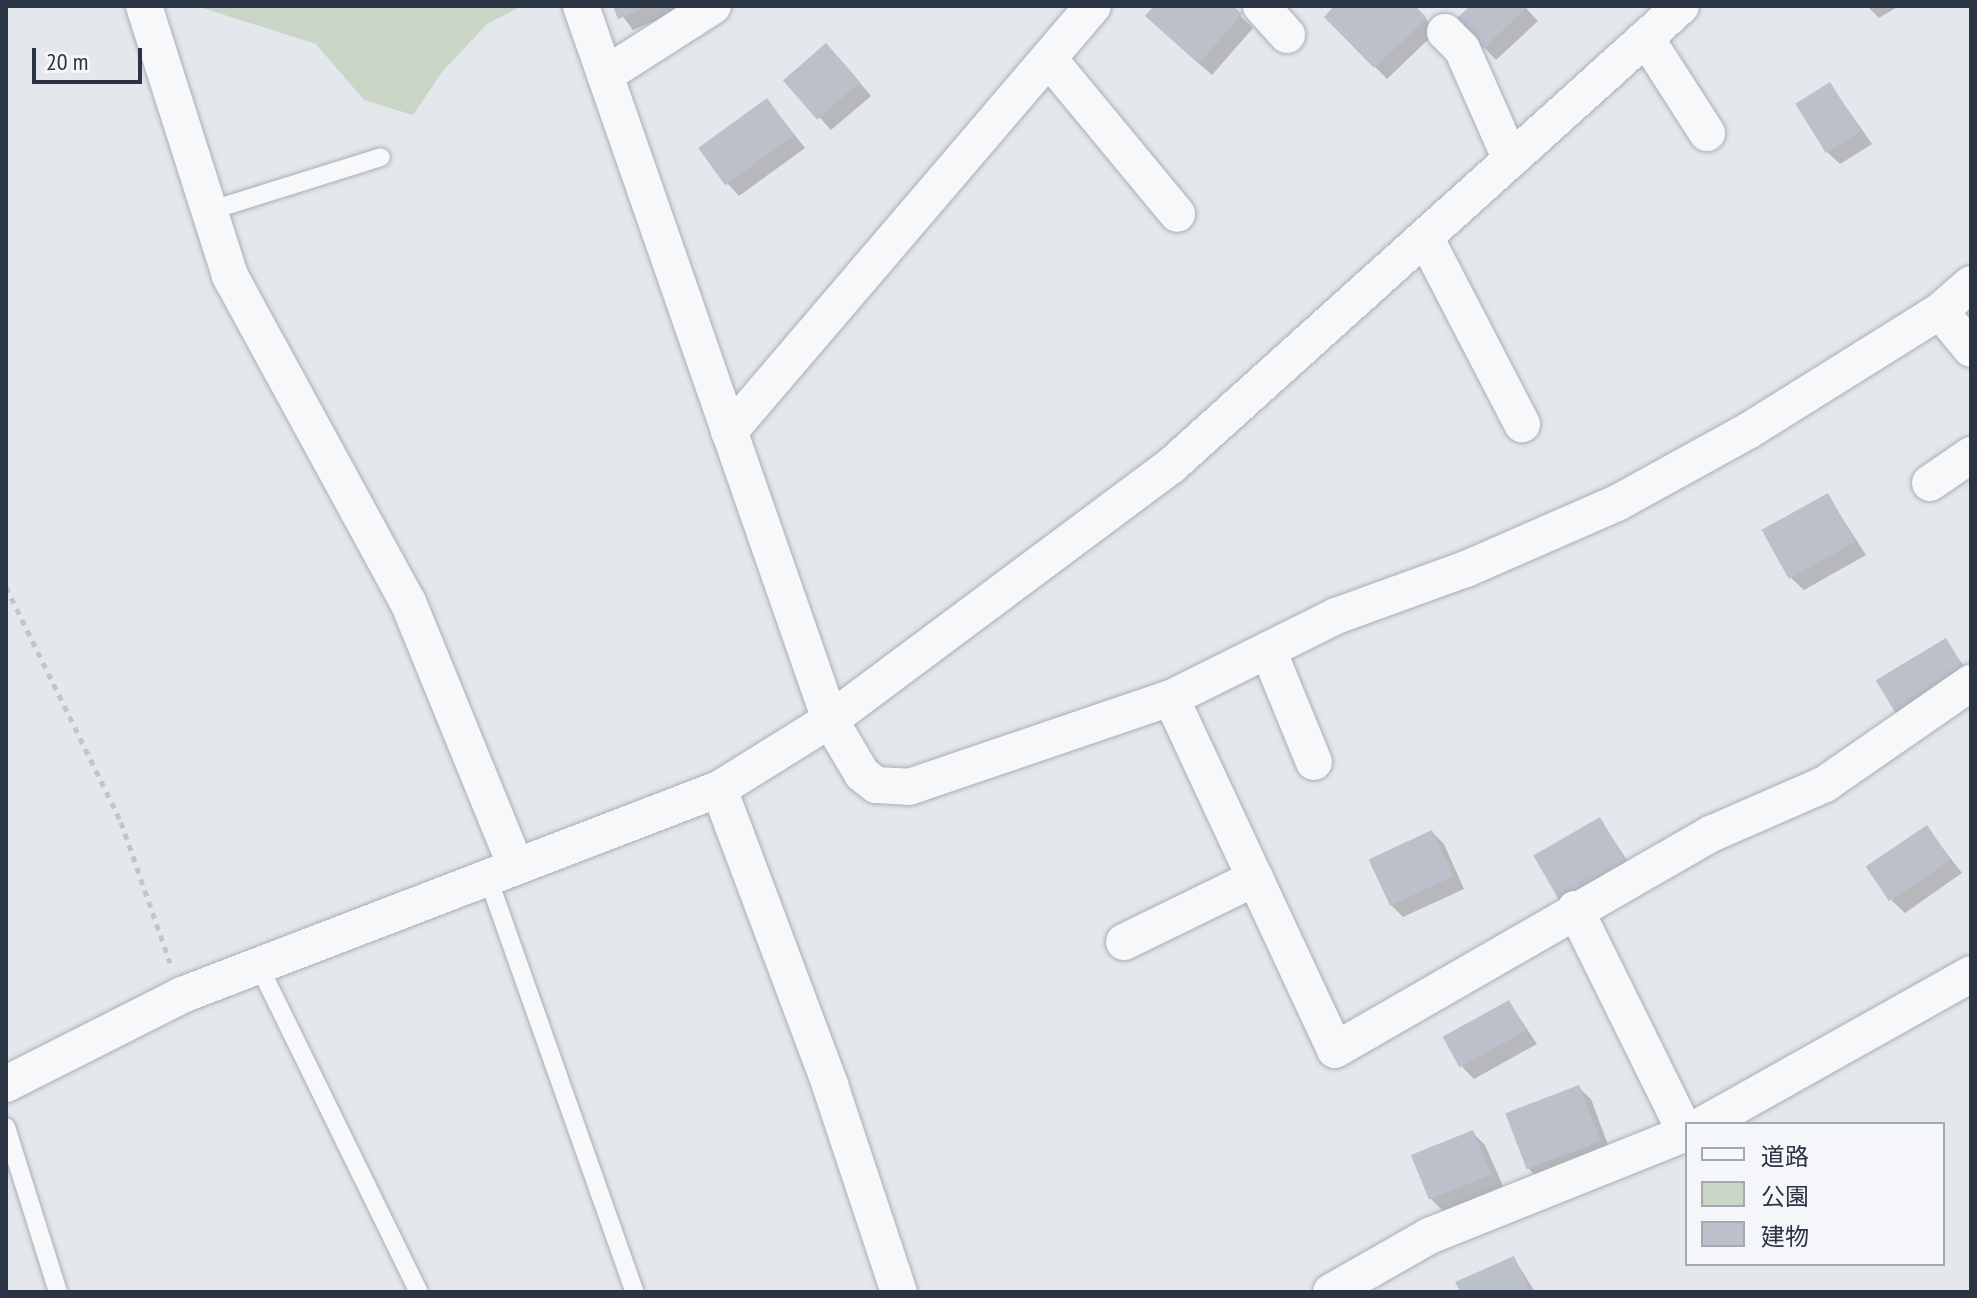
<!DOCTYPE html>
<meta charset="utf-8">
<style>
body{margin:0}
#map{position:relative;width:1977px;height:1298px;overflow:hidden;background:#e4e7ec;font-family:"PT Sans Narrow","Noto Sans JP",sans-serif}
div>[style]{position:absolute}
.green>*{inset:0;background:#c9d6c5}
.shadow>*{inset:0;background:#0003}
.building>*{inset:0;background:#bbc0ca;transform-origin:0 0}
.path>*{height:5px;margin-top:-2.5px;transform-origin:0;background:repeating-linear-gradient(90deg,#c2c5cb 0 6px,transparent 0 12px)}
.roads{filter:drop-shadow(0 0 2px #a9aeb7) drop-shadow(0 0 2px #a9aeb7)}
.service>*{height:18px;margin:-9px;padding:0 9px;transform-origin:9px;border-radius:9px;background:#f7f8fa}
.minor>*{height:36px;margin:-18px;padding:0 18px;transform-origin:18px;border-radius:18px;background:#f7f8fa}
span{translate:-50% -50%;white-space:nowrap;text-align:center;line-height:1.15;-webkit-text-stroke:8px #f4f6f9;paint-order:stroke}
.frame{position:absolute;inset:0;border:8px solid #2b3445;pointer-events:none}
.legend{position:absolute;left:1685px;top:1122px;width:260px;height:144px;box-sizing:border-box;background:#f4f6f9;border:2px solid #a4a8b1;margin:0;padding:10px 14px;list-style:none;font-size:24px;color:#2b3445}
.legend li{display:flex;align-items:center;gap:16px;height:40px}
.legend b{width:40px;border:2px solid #a4a8b1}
.scale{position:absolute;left:32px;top:48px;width:110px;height:36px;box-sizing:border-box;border:4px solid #2b3445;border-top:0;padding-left:10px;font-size:24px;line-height:28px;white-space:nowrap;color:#2b3445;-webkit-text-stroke:6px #f4f6f9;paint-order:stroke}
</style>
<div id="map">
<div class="green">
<i style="clip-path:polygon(196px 6px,522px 6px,487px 24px,442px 72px,413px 115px,364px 100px,316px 44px)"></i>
</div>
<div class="shadow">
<i style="clip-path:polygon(615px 6px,690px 6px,633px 30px)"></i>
<i style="clip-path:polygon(1157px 6px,1230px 6px,1253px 28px,1212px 75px,1160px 29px)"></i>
<i style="clip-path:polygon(1337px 6px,1413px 6px,1437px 31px,1387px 79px,1326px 17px)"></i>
<i style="clip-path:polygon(1473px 6px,1524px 6px,1538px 21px,1496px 60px,1458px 20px)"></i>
<i style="clip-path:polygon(1867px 6px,1899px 6px,1879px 18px)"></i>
<i style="clip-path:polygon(839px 58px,871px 96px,831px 130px,786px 80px)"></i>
<i style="clip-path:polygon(1830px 84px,1872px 144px,1840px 164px,1827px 152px)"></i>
<i style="clip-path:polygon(767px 100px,805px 148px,739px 196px,727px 183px)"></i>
<i style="clip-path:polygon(1828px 496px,1866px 555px,1804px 590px,1791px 578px)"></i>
<i style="clip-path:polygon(1945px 641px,1971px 675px,1902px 718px)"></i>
<i style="clip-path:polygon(1600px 819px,1636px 874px,1572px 910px,1560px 897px)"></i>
<i style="clip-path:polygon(1927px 828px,1962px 873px,1905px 913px,1892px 901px)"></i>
<i style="clip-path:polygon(1432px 832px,1444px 844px,1464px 889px,1403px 917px,1391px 905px)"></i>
<i style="clip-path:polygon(1509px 1002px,1537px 1044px,1474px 1079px,1462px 1067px)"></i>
<i style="clip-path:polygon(1578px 1087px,1591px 1099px,1611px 1153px,1541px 1181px,1528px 1168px)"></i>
<i style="clip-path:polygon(1472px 1132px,1485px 1145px,1503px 1186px,1444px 1212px,1431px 1199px,1413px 1157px)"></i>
<i style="clip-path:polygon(1514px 1258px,1535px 1292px,1462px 1292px)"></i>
</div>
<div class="building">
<i style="clip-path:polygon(613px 6px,650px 6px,618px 19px)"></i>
<i style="clip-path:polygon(1154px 6px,1233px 6px,1242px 14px,1199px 64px,1145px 16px)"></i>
<i style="clip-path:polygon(1334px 6px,1415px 6px,1427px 18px,1374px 68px,1324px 17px)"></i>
<i style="clip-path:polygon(1470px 6px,1528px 6px,1483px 49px,1455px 20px)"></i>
<i style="left:826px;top:43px;width:52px;height:57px;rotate:49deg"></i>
<i style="left:1830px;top:82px;width:58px;height:41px;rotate:58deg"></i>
<i style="left:767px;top:98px;width:46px;height:85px;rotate:54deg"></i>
<i style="left:1828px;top:493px;width:56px;height:76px;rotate:61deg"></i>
<i style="left:1946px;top:638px;width:44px;height:82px;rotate:59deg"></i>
<i style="left:1600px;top:817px;width:51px;height:77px;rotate:60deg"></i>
<i style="left:1927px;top:825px;width:42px;height:74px;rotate:56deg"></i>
<i style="left:1432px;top:830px;width:51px;height:70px;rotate:65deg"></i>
<i style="left:1509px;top:1000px;width:35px;height:76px;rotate:61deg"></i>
<i style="left:1579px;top:1085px;width:60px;height:79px;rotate:69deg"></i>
<i style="left:1473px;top:1130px;width:48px;height:67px;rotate:68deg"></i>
<i style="clip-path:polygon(1514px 1256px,1530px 1292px,1460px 1292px,1455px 1282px)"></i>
</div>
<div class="path">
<i style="left:6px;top:587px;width:262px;rotate:63.9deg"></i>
<i style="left:121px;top:822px;width:149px;rotate:70.8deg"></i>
</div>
<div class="roads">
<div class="service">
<i style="left:209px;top:211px;width:180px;rotate:-17.4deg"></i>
<i style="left:488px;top:878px;width:439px;rotate:70.5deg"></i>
<i style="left:260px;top:968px;width:361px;rotate:63.9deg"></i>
<i style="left:6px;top:1127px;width:173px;rotate:72.5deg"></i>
</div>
<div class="minor">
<i style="left:144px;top:6px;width:283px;rotate:72.3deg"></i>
<i style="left:230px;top:276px;width:371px;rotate:61.4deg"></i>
<i style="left:408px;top:602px;width:286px;rotate:67.8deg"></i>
<i style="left:581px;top:6px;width:756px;rotate:70.77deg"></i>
<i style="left:830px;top:720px;width:63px;rotate:59.3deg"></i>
<i style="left:862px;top:774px;width:18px;rotate:38deg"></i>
<i style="left:876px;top:785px;width:33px;rotate:3deg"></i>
<i style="left:909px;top:787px;width:277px;rotate:-18.8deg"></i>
<i style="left:1171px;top:698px;width:184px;rotate:-26.4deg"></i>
<i style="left:1336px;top:616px;width:138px;rotate:-19.9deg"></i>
<i style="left:1466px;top:569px;width:165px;rotate:-23.6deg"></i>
<i style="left:1617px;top:503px;width:149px;rotate:-28.8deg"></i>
<i style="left:1748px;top:431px;width:226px;rotate:-32deg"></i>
<i style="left:1940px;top:311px;width:41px;rotate:-41.1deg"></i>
<i style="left:1261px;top:6px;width:39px;rotate:48deg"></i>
<i style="left:1445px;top:32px;width:24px;rotate:45deg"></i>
<i style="left:1462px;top:49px;width:121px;rotate:66.2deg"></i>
<i style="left:1646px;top:38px;width:113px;rotate:57.3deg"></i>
<i style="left:1049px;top:59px;width:201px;rotate:50.4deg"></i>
<i style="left:605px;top:75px;width:128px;rotate:-32.6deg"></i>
<i style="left:1425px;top:237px;width:211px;rotate:62.6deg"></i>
<i style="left:1940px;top:311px;width:49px;rotate:50.8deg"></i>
<i style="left:729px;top:432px;width:560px;rotate:-49.49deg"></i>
<i style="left:1930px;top:483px;width:50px;rotate:-34.3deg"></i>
<i style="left:1268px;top:650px;width:121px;rotate:67.7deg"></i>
<i style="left:1171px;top:698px;width:388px;rotate:65deg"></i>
<i style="left:1335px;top:1050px;width:436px;rotate:-29.9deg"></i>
<i style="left:1713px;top:833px;width:122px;rotate:-23.6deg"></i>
<i style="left:1825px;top:784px;width:178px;rotate:-34.7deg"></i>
<i style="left:719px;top:789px;width:316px;rotate:69.4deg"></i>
<i style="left:830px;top:1085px;width:218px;rotate:71.6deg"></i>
<i style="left:1575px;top:909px;width:251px;rotate:63.7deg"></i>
<i style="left:1124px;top:942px;width:146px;rotate:-26deg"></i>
<i style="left:6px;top:1084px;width:197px;rotate:-26.8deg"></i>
<i style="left:182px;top:995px;width:575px;rotate:-20.99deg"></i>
<i style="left:719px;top:789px;width:131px;rotate:-31.9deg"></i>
<i style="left:830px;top:720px;width:427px;rotate:-36.7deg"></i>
<i style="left:1172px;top:465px;width:685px;rotate:-42.04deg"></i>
<i style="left:1704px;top:1124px;width:306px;rotate:-29.3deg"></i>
<i style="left:1331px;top:1292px;width:113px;rotate:-29.7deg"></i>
<i style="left:1429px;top:1236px;width:278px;rotate:-21.8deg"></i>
</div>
</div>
<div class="frame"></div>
<ul class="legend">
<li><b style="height:10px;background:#f7f8fa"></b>道路</li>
<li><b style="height:22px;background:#c9d6c5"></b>公園</li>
<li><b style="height:22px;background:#bbc0ca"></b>建物</li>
</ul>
<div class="scale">20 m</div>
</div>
